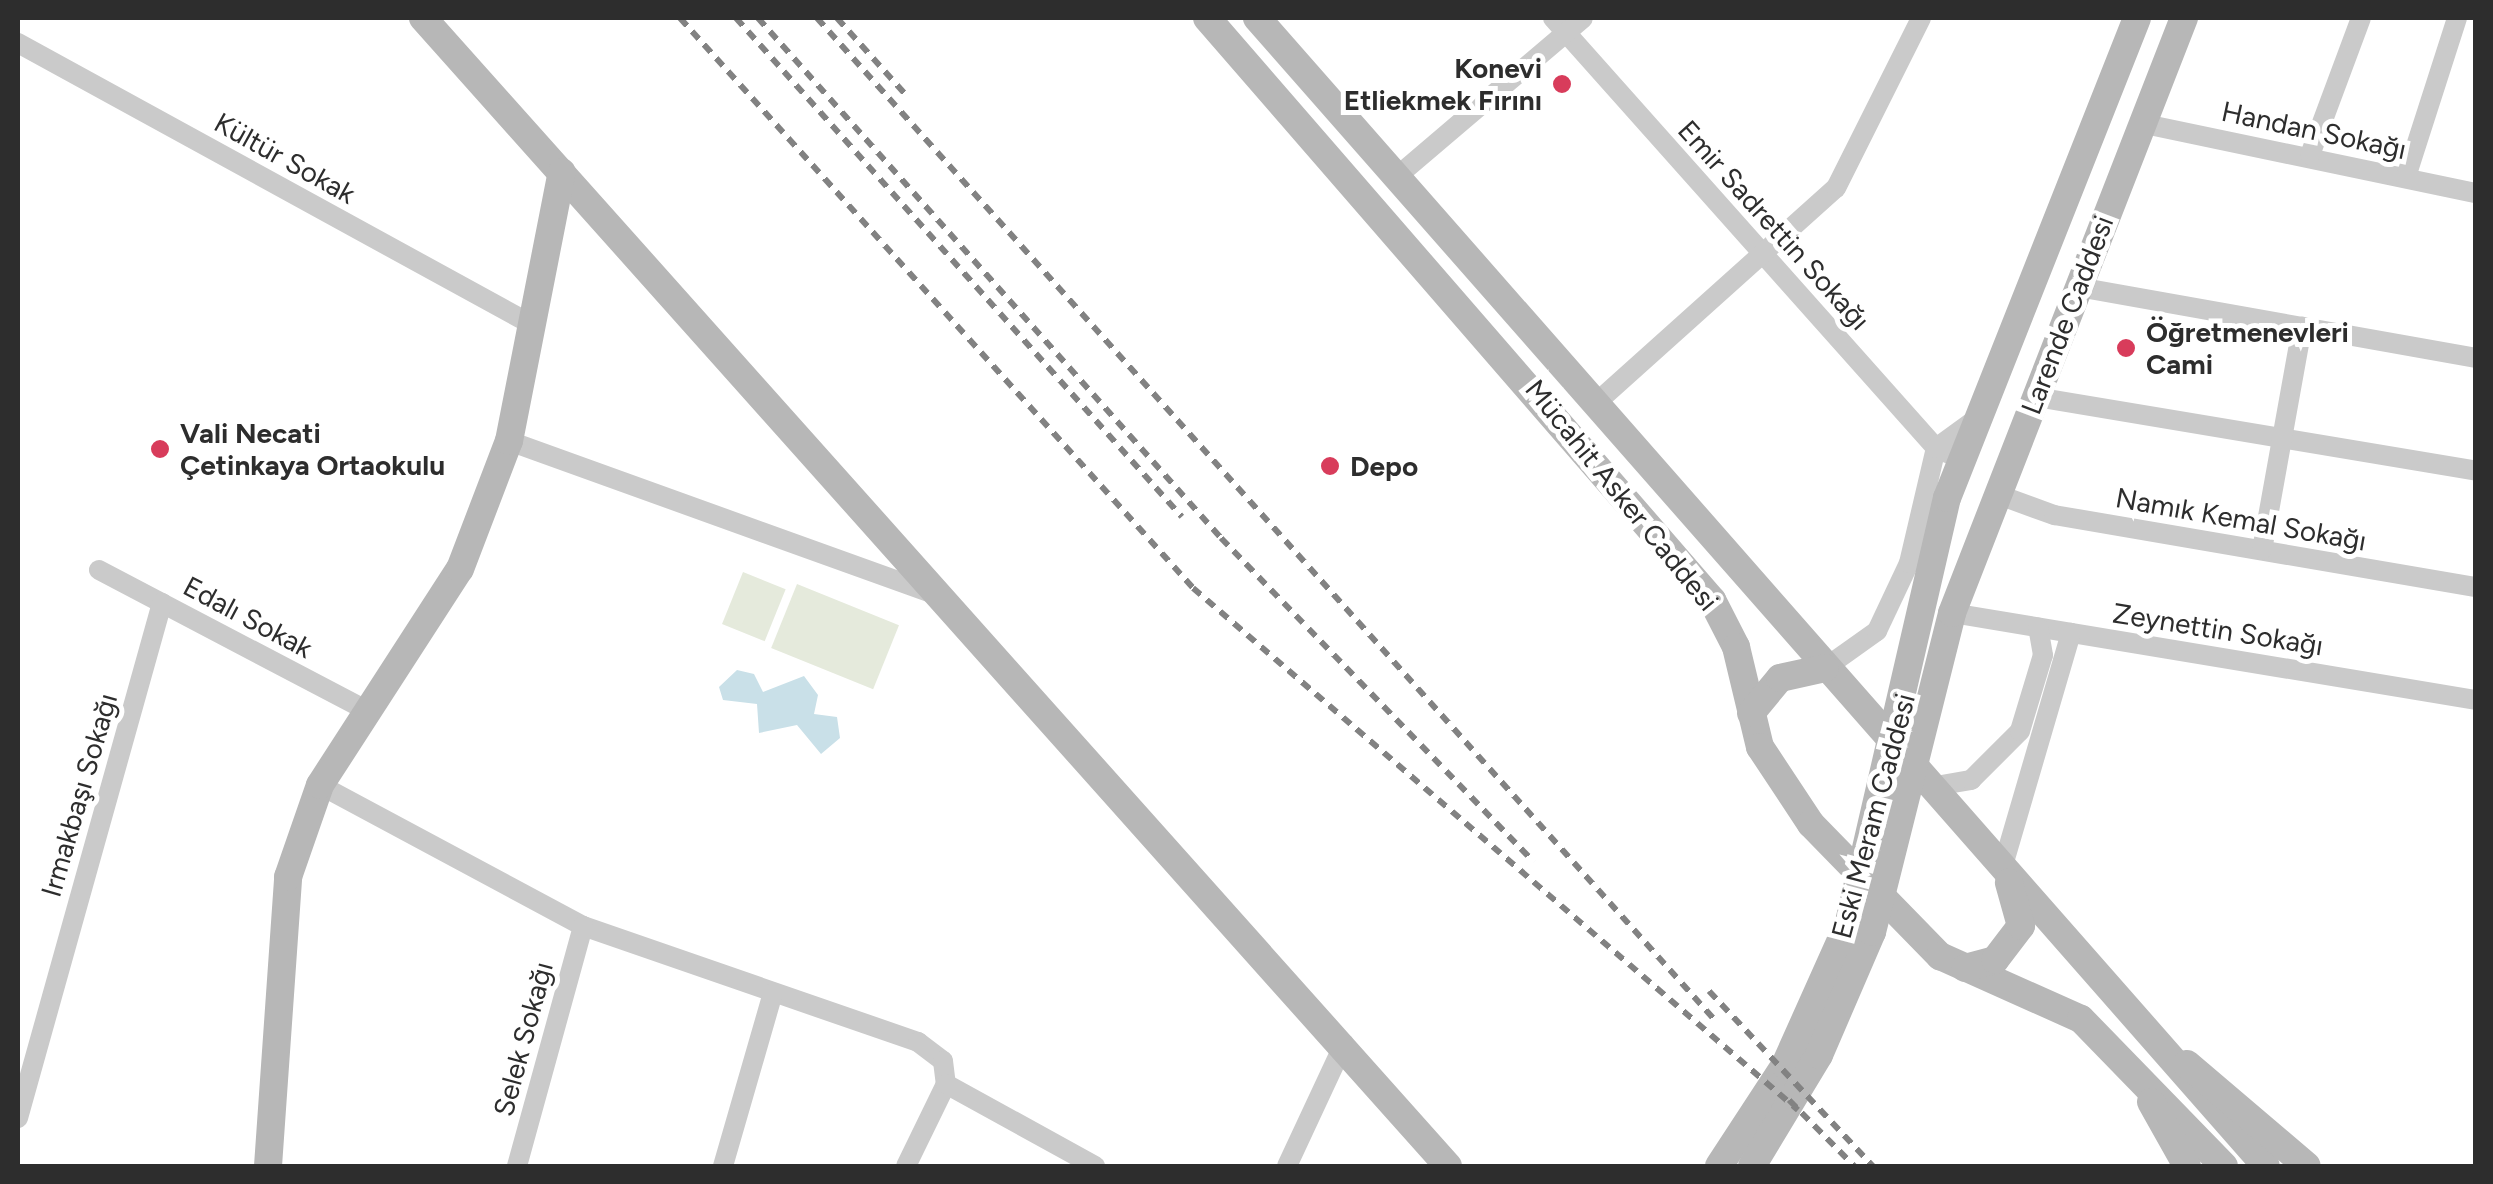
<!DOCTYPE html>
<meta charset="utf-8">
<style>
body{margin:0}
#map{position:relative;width:2493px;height:1184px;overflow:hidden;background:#fff;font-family:Figtree,sans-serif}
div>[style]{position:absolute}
.green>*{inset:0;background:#e5eadc;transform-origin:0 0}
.water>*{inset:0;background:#c9e0e8}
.street>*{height:20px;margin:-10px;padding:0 10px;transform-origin:10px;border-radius:10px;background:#cacaca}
.secondary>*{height:28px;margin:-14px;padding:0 14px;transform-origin:14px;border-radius:14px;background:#b7b7b7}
.rail>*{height:6px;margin-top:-3px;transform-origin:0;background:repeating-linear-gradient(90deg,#828282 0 10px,transparent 0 18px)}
.dots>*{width:28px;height:28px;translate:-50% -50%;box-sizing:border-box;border:5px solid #fff;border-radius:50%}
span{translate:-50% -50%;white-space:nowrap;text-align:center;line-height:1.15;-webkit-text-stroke:10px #fff;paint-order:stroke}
.poi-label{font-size:28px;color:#2d2d2d;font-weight:700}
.right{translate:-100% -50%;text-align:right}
.left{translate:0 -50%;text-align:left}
.street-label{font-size:28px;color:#2d2d2d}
.frame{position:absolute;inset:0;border:20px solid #2d2d2d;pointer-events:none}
</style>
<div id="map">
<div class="green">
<i style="left:743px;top:572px;width:46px;height:56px;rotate:22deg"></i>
<i style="left:797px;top:584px;width:110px;height:69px;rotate:22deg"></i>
</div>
<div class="water">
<i style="clip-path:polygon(737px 670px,754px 674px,763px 692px,804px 676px,818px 695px,814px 714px,837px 717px,840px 738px,821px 754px,797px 725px,759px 733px,757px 704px,723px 700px,719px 687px)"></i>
</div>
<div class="street">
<i style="left:1553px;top:18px;width:576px;rotate:48.31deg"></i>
<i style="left:1936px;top:448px;width:27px;rotate:24deg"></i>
<i style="left:18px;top:43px;width:580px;rotate:28.73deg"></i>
<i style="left:2140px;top:123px;width:343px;rotate:11.8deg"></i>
<i style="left:2310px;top:155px;width:146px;rotate:-69.6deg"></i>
<i style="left:2406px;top:177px;width:167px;rotate:-72.2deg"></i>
<i style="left:1394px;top:179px;width:248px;rotate:-40.4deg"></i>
<i style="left:2078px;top:287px;width:404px;rotate:10.1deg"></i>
<i style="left:2036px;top:397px;width:446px;rotate:9.5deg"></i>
<i style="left:1596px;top:403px;width:322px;rotate:-41.9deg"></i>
<i style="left:1836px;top:188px;width:190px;rotate:-63.4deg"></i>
<i style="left:509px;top:441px;width:453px;rotate:19.8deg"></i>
<i style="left:1999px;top:495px;width:59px;rotate:20deg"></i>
<i style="left:2054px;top:515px;width:428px;rotate:9.7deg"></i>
<i style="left:2262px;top:550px;width:227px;rotate:-79.8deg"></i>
<i style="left:99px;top:570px;width:307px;rotate:27.7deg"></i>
<i style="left:1952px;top:613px;width:531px;rotate:9.43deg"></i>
<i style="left:1825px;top:668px;width:64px;rotate:-35.4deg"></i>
<i style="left:1877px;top:631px;width:75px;rotate:-64.8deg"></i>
<i style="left:1909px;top:563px;width:118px;rotate:-76.8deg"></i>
<i style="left:1936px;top:448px;width:54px;rotate:-36deg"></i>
<i style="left:320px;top:785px;width:298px;rotate:28.2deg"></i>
<i style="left:583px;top:926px;width:355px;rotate:19.1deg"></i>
<i style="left:918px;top:1042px;width:31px;rotate:37deg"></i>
<i style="left:943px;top:1061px;width:23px;rotate:83deg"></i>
<i style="left:946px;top:1084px;width:91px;rotate:116deg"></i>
<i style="left:1930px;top:787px;width:42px;rotate:-9.7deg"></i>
<i style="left:1971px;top:780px;width:69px;rotate:-45deg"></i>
<i style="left:2020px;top:731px;width:79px;rotate:-73.2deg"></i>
<i style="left:2043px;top:655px;width:28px;rotate:-100deg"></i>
<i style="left:2002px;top:869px;width:246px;rotate:-73.7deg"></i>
<i style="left:946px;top:1084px;width:170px;rotate:28.8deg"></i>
<i style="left:18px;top:1118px;width:535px;rotate:-74.38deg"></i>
<i style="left:517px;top:1166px;width:249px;rotate:-74.6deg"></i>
<i style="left:723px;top:1166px;width:180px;rotate:-73.9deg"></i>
<i style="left:1287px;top:1166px;width:135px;rotate:-65deg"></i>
</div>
<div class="secondary">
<i style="left:423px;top:18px;width:1539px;rotate:48.24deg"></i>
<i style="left:1207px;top:18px;width:771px;rotate:49.05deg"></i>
<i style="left:1712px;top:600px;width:53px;rotate:62.9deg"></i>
<i style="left:1736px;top:647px;width:103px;rotate:76.5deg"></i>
<i style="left:1760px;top:747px;width:92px;rotate:56.5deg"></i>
<i style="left:1811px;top:824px;width:185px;rotate:45.7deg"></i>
<i style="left:1940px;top:956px;width:154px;rotate:24.1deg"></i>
<i style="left:2081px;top:1019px;width:205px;rotate:45.8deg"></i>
<i style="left:1257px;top:18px;width:1528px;rotate:48.69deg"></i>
<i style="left:1751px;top:713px;width:45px;rotate:-50.4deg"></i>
<i style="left:1780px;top:678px;width:46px;rotate:-12.5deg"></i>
<i style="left:1965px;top:968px;width:31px;rotate:-15deg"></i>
<i style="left:1995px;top:960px;width:43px;rotate:-52.6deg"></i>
<i style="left:2021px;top:926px;width:45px;rotate:-105.6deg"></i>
<i style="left:2187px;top:1064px;width:157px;rotate:40.4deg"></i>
<i style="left:2151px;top:1102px;width:73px;rotate:60.6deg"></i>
<i style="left:268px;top:1166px;width:290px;rotate:-86deg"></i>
<i style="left:288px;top:877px;width:97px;rotate:-70.8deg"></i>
<i style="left:320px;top:785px;width:257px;rotate:-57.1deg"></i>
<i style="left:460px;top:569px;width:137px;rotate:-69.1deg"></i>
<i style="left:509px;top:441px;width:274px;rotate:-78.9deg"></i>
<i style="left:1719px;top:1166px;width:121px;rotate:-56.8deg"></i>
<i style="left:1785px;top:1065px;width:157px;rotate:-65.9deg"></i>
<i style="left:1849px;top:922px;width:435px;rotate:-77deg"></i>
<i style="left:1947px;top:498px;width:516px;rotate:-68.4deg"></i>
<i style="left:1752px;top:1166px;width:130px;rotate:-58.9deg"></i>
<i style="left:1819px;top:1055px;width:134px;rotate:-66.7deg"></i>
<i style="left:1872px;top:932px;width:329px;rotate:-75.9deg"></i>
<i style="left:1952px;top:613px;width:639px;rotate:-68.7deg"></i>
</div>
<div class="rail">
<i style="left:680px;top:18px;width:767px;rotate:48.01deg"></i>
<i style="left:1193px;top:588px;width:799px;rotate:40.79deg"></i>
<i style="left:736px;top:18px;width:669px;rotate:48.21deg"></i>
<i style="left:758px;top:18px;width:696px;rotate:48.32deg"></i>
<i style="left:1221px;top:538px;width:450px;rotate:46deg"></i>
<i style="left:817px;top:18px;width:1344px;rotate:48.14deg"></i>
<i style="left:837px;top:18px;width:106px;rotate:48.1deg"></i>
<i style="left:1709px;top:991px;width:240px;rotate:46.9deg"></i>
<i style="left:1789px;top:1100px;width:93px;rotate:45.4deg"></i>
</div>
<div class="dots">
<i style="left:1562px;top:84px;background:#d83c5b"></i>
<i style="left:2126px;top:348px;background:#d83c5b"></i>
<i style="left:160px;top:449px;background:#d83c5b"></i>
<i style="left:1330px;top:466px;background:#d83c5b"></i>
</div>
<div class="poi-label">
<span class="right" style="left:1542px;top:84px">Konevi<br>Etliekmek Fırını</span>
<span class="left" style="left:2146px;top:348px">Öğretmenevleri<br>Cami</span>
<span class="left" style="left:180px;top:449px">Vali Necati<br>Çetinkaya Ortaokulu</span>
<span class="left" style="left:1350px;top:466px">Depo</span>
</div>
<div class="street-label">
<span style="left:2314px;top:130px;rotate:12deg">Handan Sokağı</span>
<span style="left:285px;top:158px;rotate:29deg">Kültür Sokak</span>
<span style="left:1774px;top:225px;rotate:48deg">Emir Sadrettin Sokağı</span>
<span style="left:2067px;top:315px;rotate:-69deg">Larende Caddesi</span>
<span style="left:1622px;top:495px;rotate:51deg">Mücahit Asker Caddesi</span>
<span style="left:2241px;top:519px;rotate:10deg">Namık Kemal Sokağı</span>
<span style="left:248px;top:617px;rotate:28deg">Edalı Sokak</span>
<span style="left:2218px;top:629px;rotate:9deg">Zeynettin Sokağı</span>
<span style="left:79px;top:795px;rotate:-74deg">Irmakbaşı Sokağı</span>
<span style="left:1873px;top:816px;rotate:-75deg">Eski Meram Caddesi</span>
<span style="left:523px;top:1039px;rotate:-75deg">Selek Sokağı</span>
</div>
<div class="frame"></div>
</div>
